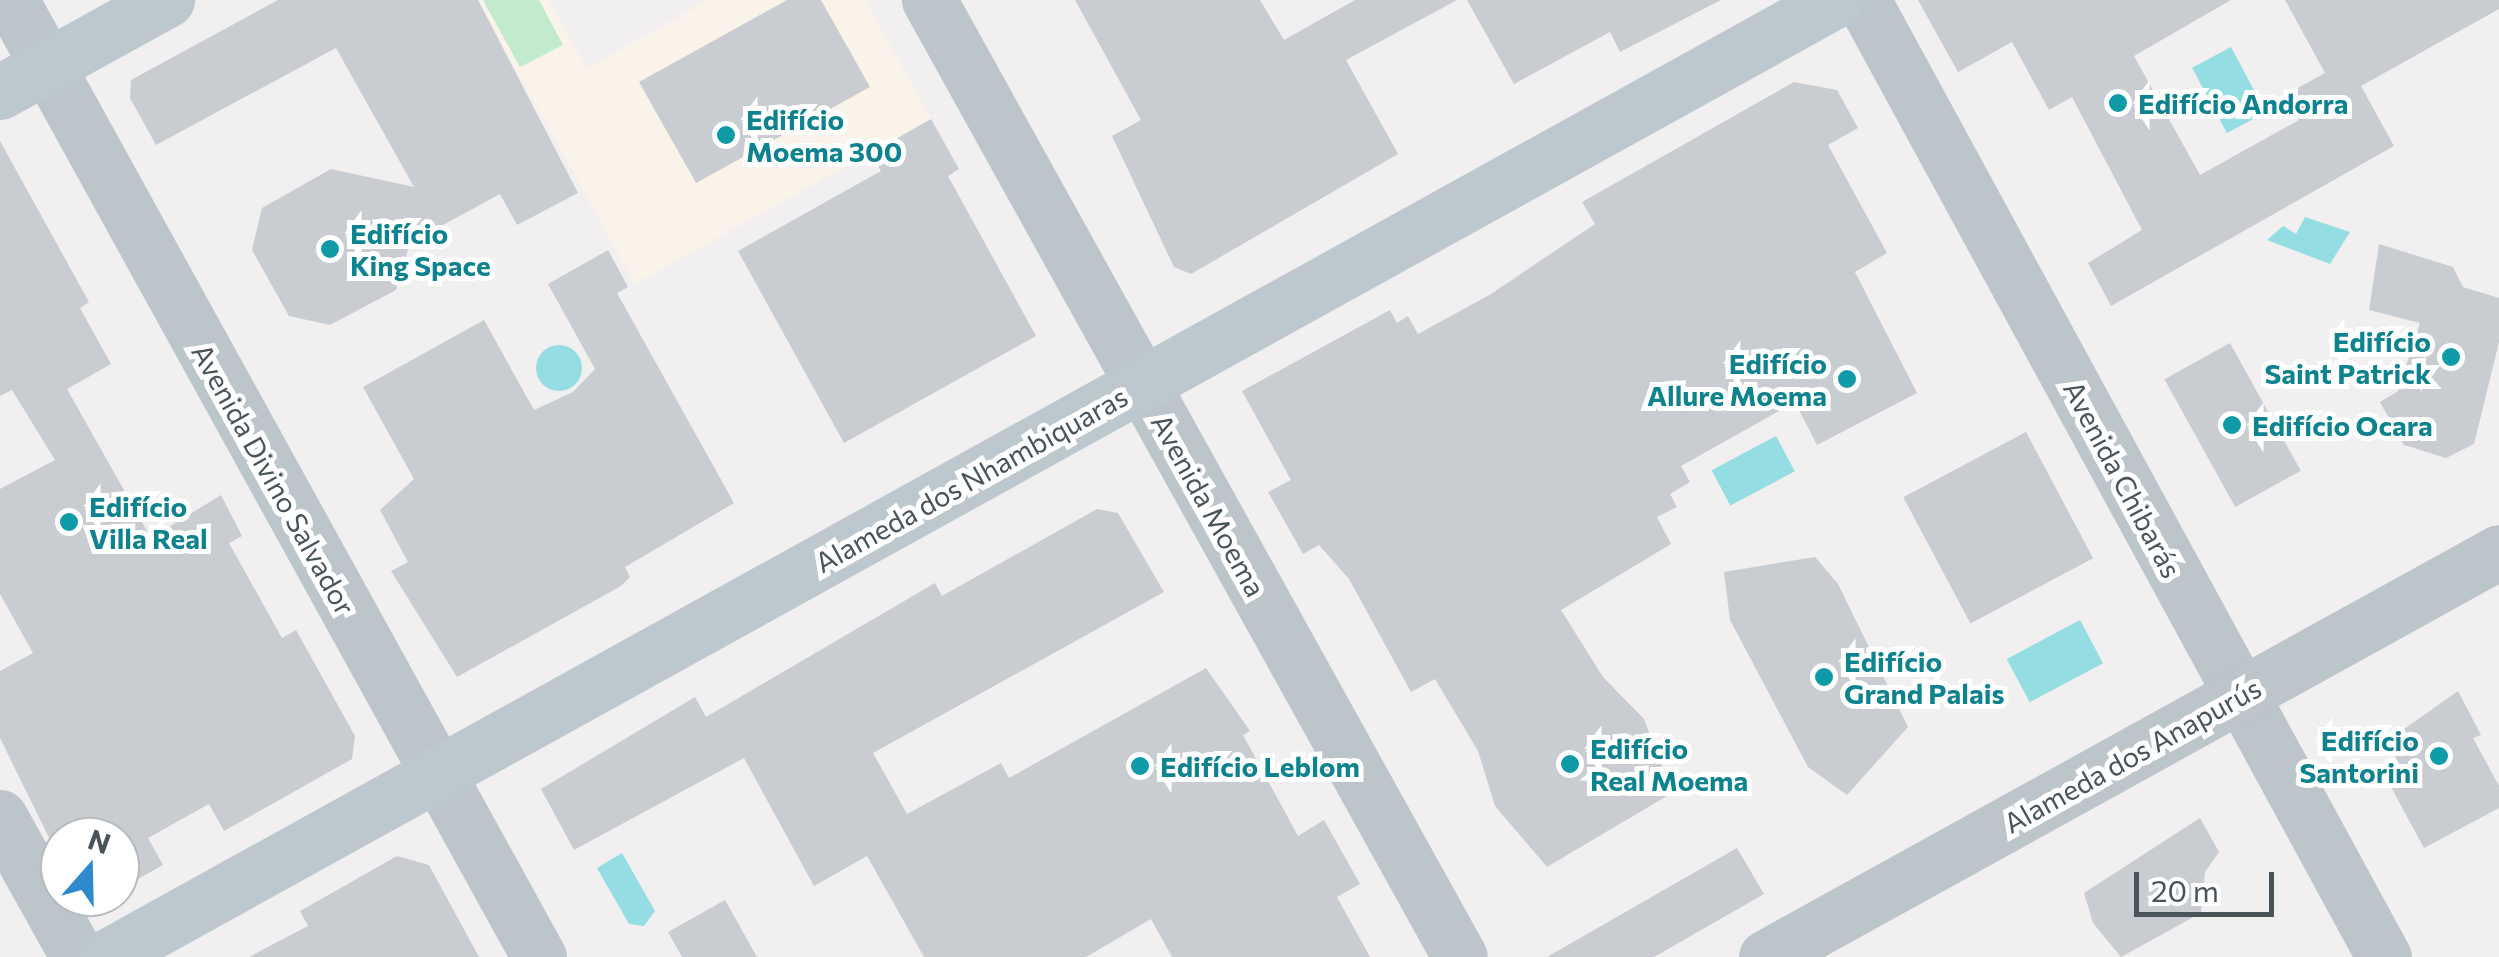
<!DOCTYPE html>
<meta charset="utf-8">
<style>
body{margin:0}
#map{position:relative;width:2499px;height:957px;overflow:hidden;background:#f1efef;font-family:Commissioner,sans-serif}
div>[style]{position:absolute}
.commercial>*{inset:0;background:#faf3ea}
.green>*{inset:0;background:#c2eacc}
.water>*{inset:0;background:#94dde2;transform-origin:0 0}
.round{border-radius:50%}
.building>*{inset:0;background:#c9cdd1;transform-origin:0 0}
.street>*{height:55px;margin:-27.5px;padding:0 27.5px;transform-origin:27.5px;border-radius:27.5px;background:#bcc5ca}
.secondary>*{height:55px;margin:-27.5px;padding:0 27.5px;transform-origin:27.5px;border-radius:27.5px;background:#bdc8ce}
.dots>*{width:28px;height:28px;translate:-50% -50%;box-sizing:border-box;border:5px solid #fff;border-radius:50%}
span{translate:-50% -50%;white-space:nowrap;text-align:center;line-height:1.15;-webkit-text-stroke:10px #fff;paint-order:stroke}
.culture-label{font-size:28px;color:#0d838f;font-weight:700}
.left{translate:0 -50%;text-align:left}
.right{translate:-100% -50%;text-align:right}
.street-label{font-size:28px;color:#49545a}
.north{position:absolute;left:40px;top:817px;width:100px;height:100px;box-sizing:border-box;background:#fff;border:2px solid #b6bbbd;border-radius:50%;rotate:20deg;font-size:28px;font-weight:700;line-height:40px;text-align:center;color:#49545a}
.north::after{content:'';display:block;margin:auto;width:35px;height:45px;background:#2e8acc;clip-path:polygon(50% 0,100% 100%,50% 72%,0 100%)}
.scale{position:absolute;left:2134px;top:872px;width:140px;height:45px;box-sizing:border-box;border:5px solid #49545a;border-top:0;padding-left:12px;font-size:30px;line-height:35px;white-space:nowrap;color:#49545a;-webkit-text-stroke:8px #fff;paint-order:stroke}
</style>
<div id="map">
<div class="commercial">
<i style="clip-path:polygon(478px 0,548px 0,587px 68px,709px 0,865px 0,931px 119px,635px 284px)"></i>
</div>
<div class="green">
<i style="clip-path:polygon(483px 0,539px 0,563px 45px,520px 67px)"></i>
</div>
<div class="water">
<i style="left:2231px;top:47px;width:74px;height:44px;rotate:62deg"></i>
<i style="clip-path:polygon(2305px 217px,2350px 232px,2330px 264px,2267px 240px,2283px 226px,2296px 234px)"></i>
<i class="round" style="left:536px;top:345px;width:46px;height:46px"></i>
<i style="left:1776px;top:436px;width:40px;height:73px;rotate:62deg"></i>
<i style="left:2080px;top:620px;width:49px;height:83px;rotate:62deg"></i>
<i style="clip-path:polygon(622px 853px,655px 911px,644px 926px,629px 924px,597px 868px)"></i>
</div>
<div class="building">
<i style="clip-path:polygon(278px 0,478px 0,578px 193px,517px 225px,500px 194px,410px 243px,396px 290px,330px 325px,289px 316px,252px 250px,262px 208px,331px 169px,414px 187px,336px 48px,156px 145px,130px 98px,131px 80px)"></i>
<i style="clip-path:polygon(787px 0,821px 0,870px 87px,696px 183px,639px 82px)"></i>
<i style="clip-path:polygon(1075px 0,1260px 0,1284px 40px,1355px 0,1457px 0,1346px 60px,1398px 154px,1191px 274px,1174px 267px,1112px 136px,1141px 120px)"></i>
<i style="clip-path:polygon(1467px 0,1721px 0,1620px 52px,1610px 32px,1514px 84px)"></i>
<i style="clip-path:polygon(1918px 0,2231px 0,2134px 56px,2200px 175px,2299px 120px,2285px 95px,2325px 73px,2285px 0,2499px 0,2499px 9px,2361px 86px,2394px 146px,2111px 306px,2088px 263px,2142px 230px,2072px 97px,2049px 110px,2012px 42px,1958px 72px)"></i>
<i style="clip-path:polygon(1794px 82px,1837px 90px,1858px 128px,1828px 145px,1887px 253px,1855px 272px,1917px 393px,1817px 445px,1795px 402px,1681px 466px,1690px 482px,1670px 494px,1677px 507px,1657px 517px,1671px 544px,1561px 610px,1603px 677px,1644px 719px,1672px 793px,1547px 867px,1495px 806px,1478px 751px,1435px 679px,1411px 692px,1349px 579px,1319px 545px,1303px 554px,1268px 492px,1291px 480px,1242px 391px,1390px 310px,1397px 323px,1408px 316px,1418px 334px,1491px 294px,1595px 224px,1582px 202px)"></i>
<i style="clip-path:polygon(931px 119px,959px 169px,948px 176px,1036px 336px,844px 443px,738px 251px,881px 171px,871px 153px)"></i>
<i style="clip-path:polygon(0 141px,89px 302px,80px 308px,111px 364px,67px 389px,151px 538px,221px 495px,242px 536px,229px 543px,282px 638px,296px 630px,355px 736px,352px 759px,224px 831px,209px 804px,148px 838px,163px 865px,120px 889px,120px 837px,60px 837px,60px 860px,0 738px,0 671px,33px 653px,0 594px,0 489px,55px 460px,12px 390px,0 396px)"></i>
<i style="clip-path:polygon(2379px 244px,2453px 267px,2463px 287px,2499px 298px,2499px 342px,2474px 444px,2446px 458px,2404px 445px,2380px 402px,2398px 391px,2420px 323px,2369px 310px)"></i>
<i style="clip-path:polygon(608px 250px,628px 287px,617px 293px,734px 503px,625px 567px,630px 577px,621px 586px,457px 677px,391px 571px,408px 562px,380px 510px,414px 479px,363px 387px,484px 320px,534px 410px,573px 392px,595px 369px,548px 284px)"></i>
<i style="left:2230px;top:343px;width:146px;height:75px;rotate:61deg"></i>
<i style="left:2026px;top:432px;width:143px;height:139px;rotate:62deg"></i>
<i style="clip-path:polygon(1097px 509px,1118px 513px,1164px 592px,873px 753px,907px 814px,1001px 763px,1009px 778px,1206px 668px,1250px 731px,1243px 735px,1298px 836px,1324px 820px,1360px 884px,1337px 897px,1370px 957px,1172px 957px,1151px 919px,1086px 957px,924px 957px,867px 856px,814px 886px,744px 758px,574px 850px,541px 789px,695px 697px,706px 717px,935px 583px,942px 596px)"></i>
<i style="clip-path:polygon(1815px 557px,1838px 584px,1908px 727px,1847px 795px,1808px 767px,1730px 620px,1724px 572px)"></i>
<i style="clip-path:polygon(2458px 691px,2481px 735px,2473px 738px,2499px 786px,2499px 808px,2424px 848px,2392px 789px,2403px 771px,2387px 741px)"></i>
<i style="clip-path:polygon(2200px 818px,2219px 852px,2205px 872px,2201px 913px,2121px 957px,2093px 923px,2084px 893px)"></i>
<i style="clip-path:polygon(1737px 848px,1764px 894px,1654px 957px,1547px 957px)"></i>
<i style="clip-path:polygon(397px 856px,429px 865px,479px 957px,249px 957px,308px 926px,300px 911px)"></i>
<i style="clip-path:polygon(725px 900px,757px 957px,682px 957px,668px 932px)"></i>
</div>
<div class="street">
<i style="left:11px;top:0;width:1093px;rotate:61.11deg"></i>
<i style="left:929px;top:0;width:1094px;rotate:60.98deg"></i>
<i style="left:1863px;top:0;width:1090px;rotate:61.44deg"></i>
<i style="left:0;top:817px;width:160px;rotate:60.9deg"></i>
<i style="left:1766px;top:957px;width:837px;rotate:-28.92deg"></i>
</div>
<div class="secondary">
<i style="left:0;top:92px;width:191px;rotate:-28.9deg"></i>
<i style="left:106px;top:957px;width:1977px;rotate:-28.95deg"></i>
</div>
<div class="dots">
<i style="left:2118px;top:103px;background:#0f9aa8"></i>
<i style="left:726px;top:135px;background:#0f9aa8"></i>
<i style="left:330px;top:249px;background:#0f9aa8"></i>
<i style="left:2451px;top:357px;background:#0f9aa8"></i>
<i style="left:1847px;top:379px;background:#0f9aa8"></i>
<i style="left:2232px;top:425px;background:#0f9aa8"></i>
<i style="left:69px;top:522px;background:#0f9aa8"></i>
<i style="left:1824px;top:677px;background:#0f9aa8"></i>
<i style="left:2439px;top:756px;background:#0f9aa8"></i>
<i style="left:1570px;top:764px;background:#0f9aa8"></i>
<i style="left:1140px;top:766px;background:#0f9aa8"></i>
</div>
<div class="culture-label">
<span class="left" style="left:2138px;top:103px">Edifício Andorra</span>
<span class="left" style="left:746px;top:135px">Edifício<br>Moema 300</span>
<span class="left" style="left:350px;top:249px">Edifício<br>King Space</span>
<span class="right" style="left:2431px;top:357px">Edifício<br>Saint Patrick</span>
<span class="right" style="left:1827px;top:379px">Edifício<br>Allure Moema</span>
<span class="left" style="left:2252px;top:425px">Edifício Ocara</span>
<span class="left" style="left:89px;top:522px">Edifício<br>Villa Real</span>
<span class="left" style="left:1844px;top:677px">Edifício<br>Grand Palais</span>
<span class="right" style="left:2419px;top:756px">Edifício<br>Santorini</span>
<span class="left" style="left:1590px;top:764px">Edifício<br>Real Moema</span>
<span class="left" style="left:1160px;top:766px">Edifício Leblom</span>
</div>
<div class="street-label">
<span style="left:274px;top:479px;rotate:61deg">Avenida Divino Salvador</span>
<span style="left:971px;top:479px;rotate:-29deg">Alameda dos Nhambiquaras</span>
<span style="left:2123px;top:479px;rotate:62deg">Avenida Chibarás</span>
<span style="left:1209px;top:505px;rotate:61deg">Avenida Moema</span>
<span style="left:2132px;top:755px;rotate:-29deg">Alameda dos Anapurús</span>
</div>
<div class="north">N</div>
<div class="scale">20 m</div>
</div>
